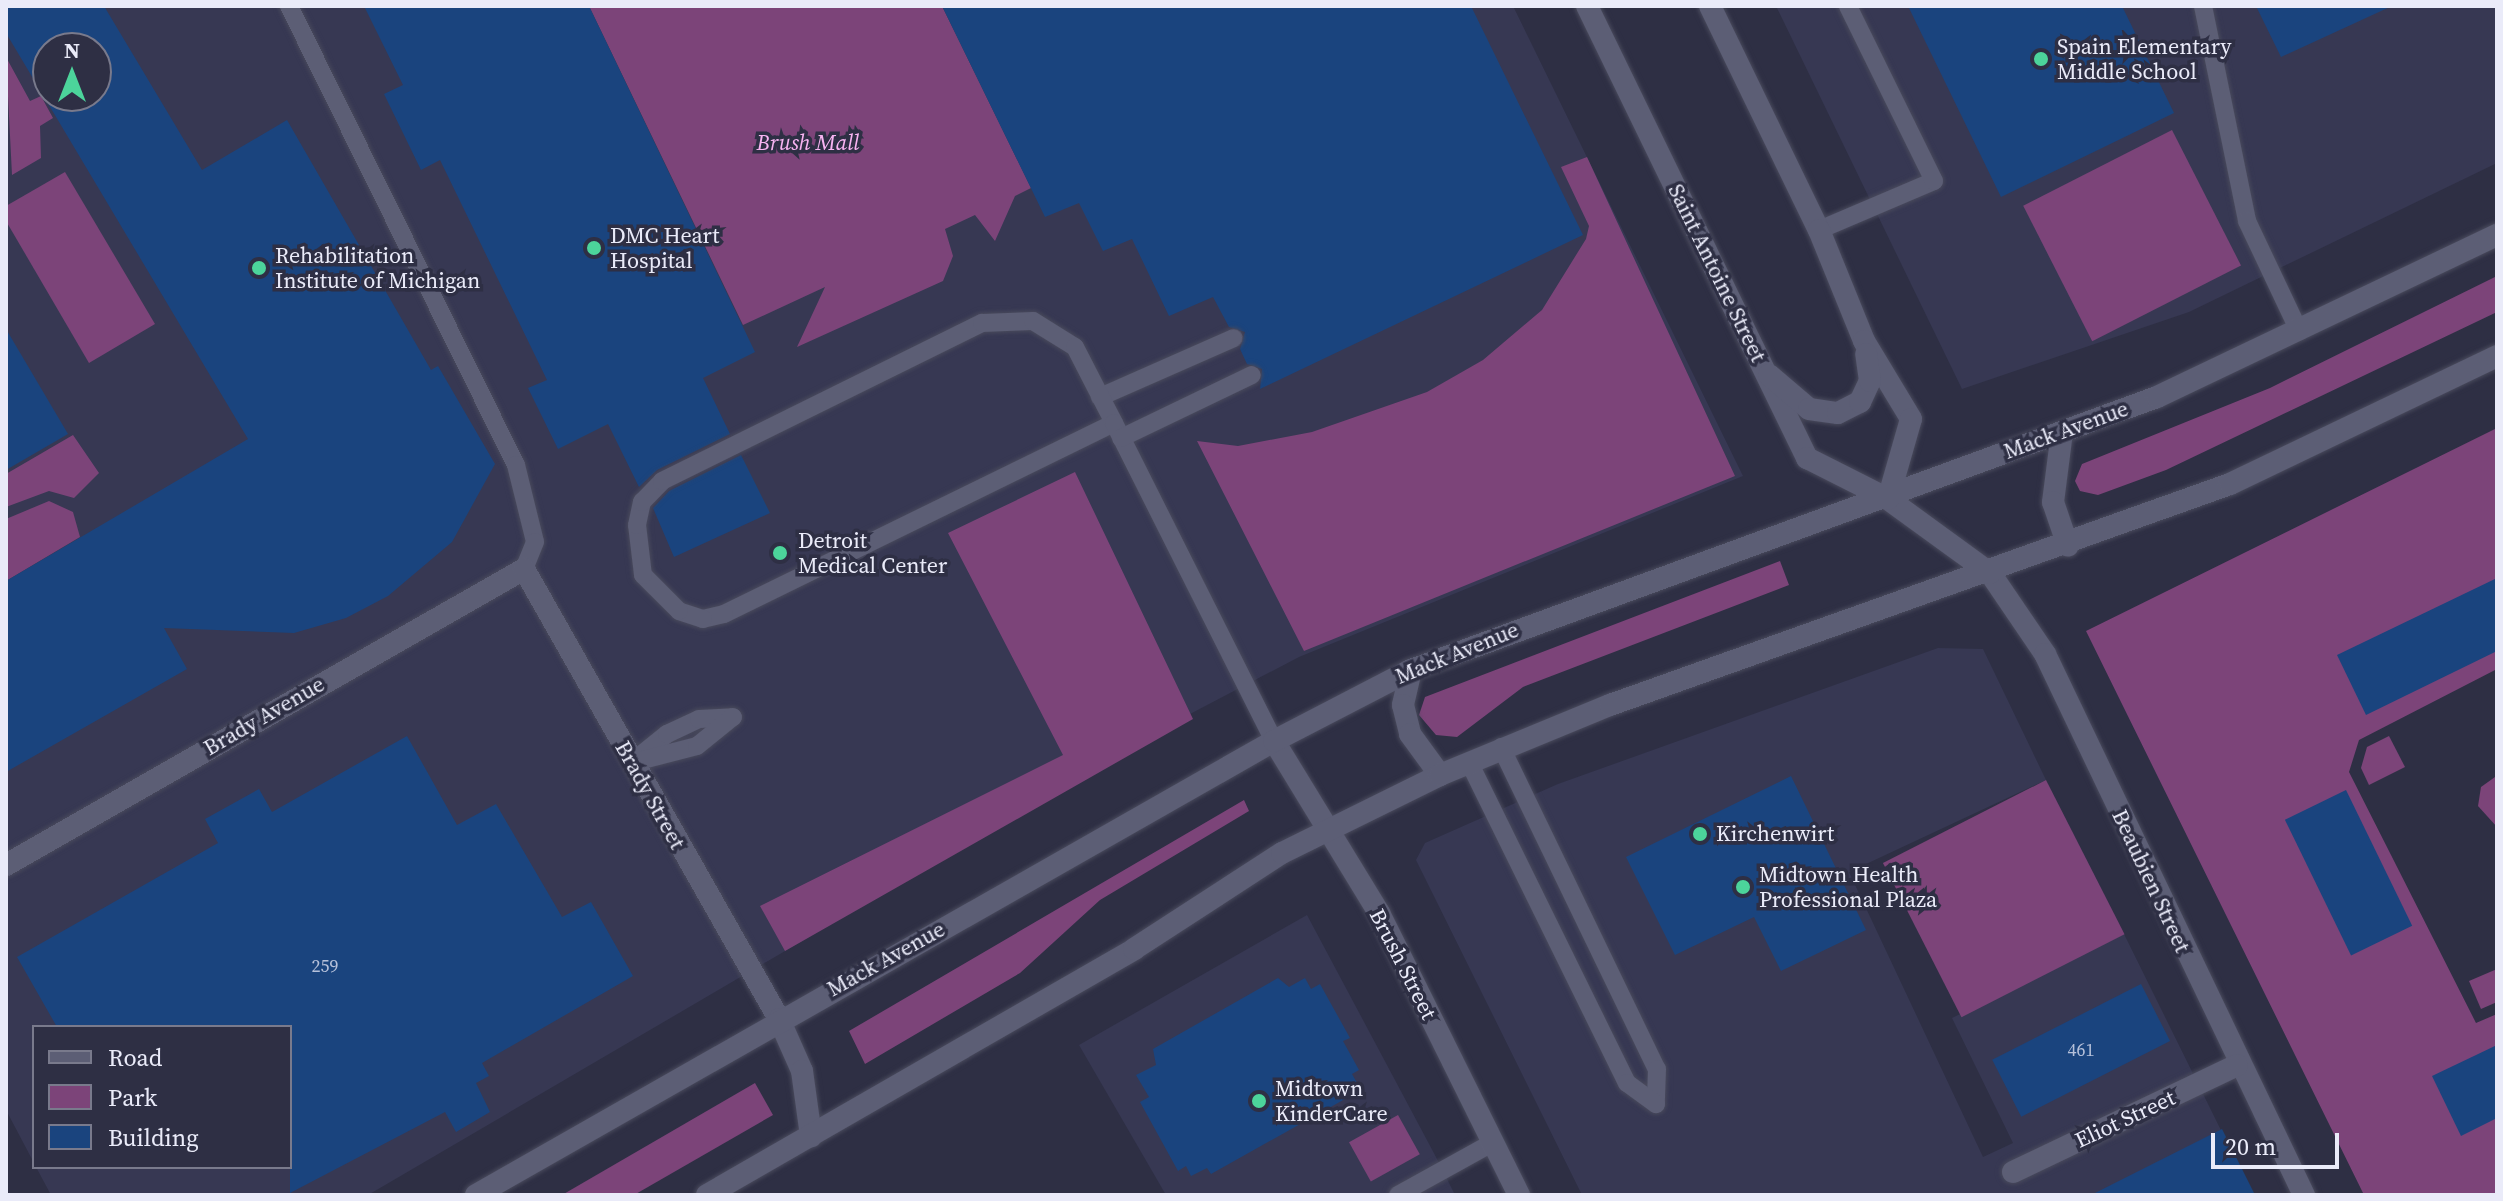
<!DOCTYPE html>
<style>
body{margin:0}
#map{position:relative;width:2503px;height:1201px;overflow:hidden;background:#2e2f44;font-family:"Source Serif 4",serif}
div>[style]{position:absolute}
.built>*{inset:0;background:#373853}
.green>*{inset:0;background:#7c4479;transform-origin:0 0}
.building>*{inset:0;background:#1a447e;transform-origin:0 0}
.roads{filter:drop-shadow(0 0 2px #494a5c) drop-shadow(0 0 2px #494a5c)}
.service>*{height:18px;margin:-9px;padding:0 9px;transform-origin:9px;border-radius:9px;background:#5c5e75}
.minor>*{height:22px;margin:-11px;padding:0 11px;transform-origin:11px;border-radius:11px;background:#5c5e75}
.tertiary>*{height:22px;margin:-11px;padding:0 11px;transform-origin:11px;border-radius:11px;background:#5c5e75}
.secondary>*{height:22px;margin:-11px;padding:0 11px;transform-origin:11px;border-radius:11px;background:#5c5e75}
.dots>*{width:22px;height:22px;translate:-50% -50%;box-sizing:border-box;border:4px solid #2e2f44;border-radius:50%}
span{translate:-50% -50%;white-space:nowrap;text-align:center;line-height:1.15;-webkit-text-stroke:7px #2e2f44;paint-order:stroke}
.number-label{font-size:18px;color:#b6c1da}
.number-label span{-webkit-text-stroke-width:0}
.poi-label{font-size:22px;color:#eaebf9}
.left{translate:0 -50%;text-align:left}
.park-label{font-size:22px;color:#f8b4f2;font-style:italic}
.street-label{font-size:22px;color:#eaebf9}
.frame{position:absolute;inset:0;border:8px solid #eaebf9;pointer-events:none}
.legend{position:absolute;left:32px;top:1025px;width:260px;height:144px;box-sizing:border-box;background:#2e2f44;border:2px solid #797a8c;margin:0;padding:10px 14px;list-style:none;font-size:24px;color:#eaebf9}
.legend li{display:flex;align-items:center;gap:16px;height:40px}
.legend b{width:40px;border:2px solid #797a8c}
.north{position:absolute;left:32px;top:32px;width:80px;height:80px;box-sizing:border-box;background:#2e2f44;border:2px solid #797a8c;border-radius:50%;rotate:0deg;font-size:22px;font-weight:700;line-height:32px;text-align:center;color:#eaebf9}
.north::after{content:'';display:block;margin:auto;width:28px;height:36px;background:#4cd49b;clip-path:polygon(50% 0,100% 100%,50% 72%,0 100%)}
.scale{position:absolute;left:2211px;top:1133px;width:128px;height:36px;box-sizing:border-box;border:4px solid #eaebf9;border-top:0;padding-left:10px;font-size:24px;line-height:28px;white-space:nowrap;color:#eaebf9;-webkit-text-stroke:6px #2e2f44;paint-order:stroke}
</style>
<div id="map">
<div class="built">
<i style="clip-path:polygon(evenodd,6px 6px,1513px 6px,1743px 476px,1299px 657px,1190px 714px,368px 1195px,51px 1195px,36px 1167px,290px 1167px,290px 1027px,34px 1027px,34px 1163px,6px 1110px,6px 6px,48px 48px,96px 48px,96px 96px,48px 96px,48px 48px)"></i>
<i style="clip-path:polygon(1776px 6px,2497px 6px,2497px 163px,2189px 312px,1962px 389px)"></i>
<i style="clip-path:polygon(1938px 648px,1983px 649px,2046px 780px,1849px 872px,1983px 1157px,2013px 1143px,1952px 1018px,2124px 934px,2253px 1195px,1582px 1195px,1416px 860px,1425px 843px,1558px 784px)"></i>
<i style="clip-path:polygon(1307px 915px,1436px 1157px,1455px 1195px,1166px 1195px,1079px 1045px)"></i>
</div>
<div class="green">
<i style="clip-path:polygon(589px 6px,942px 6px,1031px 188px,1015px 196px,995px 241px,975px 215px,945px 229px,953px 256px,943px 281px,797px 347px,825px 287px,743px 325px)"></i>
<i style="clip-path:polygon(6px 57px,30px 101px,41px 96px,53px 118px,40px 126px,41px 158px,12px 175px)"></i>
<i style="left:2172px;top:130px;width:152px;height:167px;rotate:63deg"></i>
<i style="clip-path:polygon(1587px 157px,1735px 476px,1304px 651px,1197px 441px,1238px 446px,1312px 432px,1427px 392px,1483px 360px,1542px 310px,1586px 239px,1589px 226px,1561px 167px)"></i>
<i style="clip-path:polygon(65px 172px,155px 324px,89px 363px,6px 221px,6px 206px)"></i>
<i style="clip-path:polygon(2497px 276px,2497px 312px,2166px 470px,2098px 495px,2080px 491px,2075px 481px,2082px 464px,2270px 388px)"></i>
<i style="clip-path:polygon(2497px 428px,2497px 669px,2359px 740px,2349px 772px,2476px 1023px,2497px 1014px,2497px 1195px,2364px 1195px,2086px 631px)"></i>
<i style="clip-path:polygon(73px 435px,99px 473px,74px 498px,49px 491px,6px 507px,6px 474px)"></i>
<i style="clip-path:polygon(1075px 472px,1193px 719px,785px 951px,760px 906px,1063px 755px,948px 533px)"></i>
<i style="clip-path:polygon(49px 501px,73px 512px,80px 537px,6px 581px,6px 519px)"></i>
<i style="clip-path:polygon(1780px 561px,1789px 585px,1523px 687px,1457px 737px,1436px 735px,1419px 715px,1425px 697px)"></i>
<i style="clip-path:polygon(2389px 736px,2405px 767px,2369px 785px,2361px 768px,2367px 747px)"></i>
<i style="clip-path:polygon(2495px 777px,2497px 781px,2497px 827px,2478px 806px,2481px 787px)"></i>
<i style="left:2046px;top:780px;width:173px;height:183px;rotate:63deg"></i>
<i style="clip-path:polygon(1244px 800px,1249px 811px,1100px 900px,1020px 973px,865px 1064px,849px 1031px)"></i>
<i style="clip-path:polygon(2497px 969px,2497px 1002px,2481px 1009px,2469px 981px)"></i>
<i style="clip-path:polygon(755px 1083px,773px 1115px,634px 1195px,562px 1195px)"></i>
<i style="left:1398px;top:1115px;width:45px;height:56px;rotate:61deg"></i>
</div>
<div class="building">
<i style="clip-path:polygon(evenodd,6px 6px,104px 6px,202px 170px,287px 120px,431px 370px,438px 366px,495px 464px,452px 542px,388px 596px,346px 618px,294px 633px,164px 628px,187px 669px,6px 772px,6px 581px,248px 439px,6px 33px,6px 6px,48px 48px,96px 48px,96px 96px,48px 96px,48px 48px)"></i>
<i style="clip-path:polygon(364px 6px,589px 6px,755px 352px,703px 378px,730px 434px,657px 470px,639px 487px,608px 424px,558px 449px,528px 388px,547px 380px,440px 160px,421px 170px,384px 94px,403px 85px)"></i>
<i style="clip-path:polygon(942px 6px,1471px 6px,1583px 235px,1260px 389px,1262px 369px,1247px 364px,1240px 349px,1245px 332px,1229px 327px,1213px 297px,1169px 316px,1132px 239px,1103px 251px,1079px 203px,1045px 217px)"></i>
<i style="clip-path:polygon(1908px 6px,2122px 6px,2174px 113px,2001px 197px)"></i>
<i style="clip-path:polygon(2256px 6px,2392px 6px,2281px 57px)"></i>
<i style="clip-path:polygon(6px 329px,68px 434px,6px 470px)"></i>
<i style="clip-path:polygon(741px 455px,770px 513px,674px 557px,653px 508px,669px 491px)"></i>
<i style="clip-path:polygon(2497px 578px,2497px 651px,2366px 715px,2337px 655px)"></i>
<i style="clip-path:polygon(407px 736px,457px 825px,496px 804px,562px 917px,591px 902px,633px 976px,482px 1063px,489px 1076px,476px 1083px,490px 1112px,456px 1132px,445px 1112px,290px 1193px,290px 1027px,57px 1027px,17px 957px,218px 843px,205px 819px,259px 789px,272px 812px)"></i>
<i style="clip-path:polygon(1791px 776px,1866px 930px,1781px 971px,1754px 917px,1675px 955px,1626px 857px)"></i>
<i style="left:2346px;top:790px;width:151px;height:68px;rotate:64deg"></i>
<i style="clip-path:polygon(1278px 978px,1289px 987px,1305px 978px,1311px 989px,1320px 984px,1350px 1038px,1343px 1041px,1359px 1070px,1352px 1074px,1361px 1090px,1211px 1174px,1207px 1168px,1191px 1176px,1186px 1166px,1178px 1171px,1140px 1102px,1149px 1097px,1136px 1075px,1156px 1065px,1153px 1049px)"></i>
<i style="left:2141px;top:984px;width:64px;height:167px;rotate:63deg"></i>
<i style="clip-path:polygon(2497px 1045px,2497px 1118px,2461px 1136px,2432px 1076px)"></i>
<i style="clip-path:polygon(2222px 1129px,2255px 1195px,2091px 1195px)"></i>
</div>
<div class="roads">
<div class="service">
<i style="left:289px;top:6px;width:512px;rotate:63.69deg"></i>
<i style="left:516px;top:465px;width:79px;rotate:76.1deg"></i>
<i style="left:535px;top:542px;width:29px;rotate:112deg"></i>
<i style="left:2203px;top:6px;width:219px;rotate:78.4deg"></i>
<i style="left:2247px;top:221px;width:122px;rotate:64.7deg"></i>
<i style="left:1819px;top:230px;width:125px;rotate:-23.1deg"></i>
<i style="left:1934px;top:181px;width:195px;rotate:-116.2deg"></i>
<i style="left:1100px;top:397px;width:146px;rotate:-23.8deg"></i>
<i style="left:1114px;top:423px;width:434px;rotate:153.9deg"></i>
<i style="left:724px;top:614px;width:22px;rotate:167deg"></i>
<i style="left:703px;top:619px;width:25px;rotate:-162deg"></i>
<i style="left:679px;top:611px;width:51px;rotate:-135deg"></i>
<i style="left:643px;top:575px;width:50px;rotate:-96.8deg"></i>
<i style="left:637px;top:525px;width:24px;rotate:-78deg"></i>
<i style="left:642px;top:502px;width:29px;rotate:-46deg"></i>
<i style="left:662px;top:481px;width:357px;rotate:-26.3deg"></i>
<i style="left:982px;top:323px;width:51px;rotate:-2.2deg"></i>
<i style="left:1033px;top:321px;width:49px;rotate:31.8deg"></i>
<i style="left:1075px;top:347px;width:85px;rotate:62.8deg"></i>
<i style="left:1114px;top:423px;width:356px;rotate:63.3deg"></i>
<i style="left:1121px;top:438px;width:145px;rotate:-25.7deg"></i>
<i style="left:1501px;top:747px;width:358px;rotate:64.2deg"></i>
<i style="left:1657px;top:1069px;width:35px;rotate:92deg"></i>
<i style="left:632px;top:762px;width:45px;rotate:-38.7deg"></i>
<i style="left:667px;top:734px;width:35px;rotate:-25deg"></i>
<i style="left:699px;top:719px;width:34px;rotate:-3deg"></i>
<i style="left:635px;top:762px;width:64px;rotate:-14.5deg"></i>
<i style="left:697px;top:746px;width:46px;rotate:-38.9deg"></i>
<i style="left:1469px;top:762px;width:358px;rotate:63.8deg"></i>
<i style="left:1627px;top:1083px;width:36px;rotate:36deg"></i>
<i style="left:1398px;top:1195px;width:107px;rotate:-29deg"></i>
</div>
<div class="minor">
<i style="left:1990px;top:573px;width:98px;rotate:55.8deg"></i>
<i style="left:2045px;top:654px;width:600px;rotate:64.42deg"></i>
<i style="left:6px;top:865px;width:597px;rotate:-29.74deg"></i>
<i style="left:524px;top:569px;width:517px;rotate:60.46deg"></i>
<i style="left:2013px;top:1172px;width:248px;rotate:-25.5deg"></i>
</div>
<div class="tertiary">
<i style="left:1587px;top:6px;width:503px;rotate:64.05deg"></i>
<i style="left:1807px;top:458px;width:91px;rotate:26.8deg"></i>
<i style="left:1888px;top:499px;width:126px;rotate:36deg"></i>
<i style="left:1710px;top:6px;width:249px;rotate:64.1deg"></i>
<i style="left:1819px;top:230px;width:120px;rotate:67.9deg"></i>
<i style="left:1864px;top:341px;width:91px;rotate:58.9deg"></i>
<i style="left:1911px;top:419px;width:83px;rotate:106deg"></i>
<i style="left:1769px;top:375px;width:52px;rotate:40.4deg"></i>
<i style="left:1809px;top:409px;width:29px;rotate:8deg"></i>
<i style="left:1838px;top:413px;width:25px;rotate:-27deg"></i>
<i style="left:1860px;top:402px;width:23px;rotate:-65deg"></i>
<i style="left:1870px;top:381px;width:27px;rotate:-98deg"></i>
<i style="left:1274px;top:741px;width:202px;rotate:58.6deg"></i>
<i style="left:1379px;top:913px;width:315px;rotate:63.6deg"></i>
</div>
<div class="secondary">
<i style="left:2062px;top:432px;width:71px;rotate:97.3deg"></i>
<i style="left:2053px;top:502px;width:46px;rotate:71.2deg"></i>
<i style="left:1411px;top:670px;width:36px;rotate:103deg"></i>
<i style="left:1403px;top:705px;width:30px;rotate:76deg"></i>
<i style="left:1410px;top:734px;width:51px;rotate:53.8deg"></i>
<i style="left:779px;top:1019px;width:57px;rotate:66.1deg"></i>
<i style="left:802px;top:1071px;width:66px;rotate:82.1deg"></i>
<i style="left:476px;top:1195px;width:918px;rotate:-29.64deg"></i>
<i style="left:1274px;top:741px;width:154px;rotate:-27.4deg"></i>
<i style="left:1411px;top:670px;width:794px;rotate:-20.1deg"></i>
<i style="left:2157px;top:397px;width:377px;rotate:-25.5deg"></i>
<i style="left:707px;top:1195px;width:493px;rotate:-29.9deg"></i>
<i style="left:1134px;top:949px;width:176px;rotate:-33deg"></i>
<i style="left:1282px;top:853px;width:176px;rotate:-26.3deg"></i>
<i style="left:1440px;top:775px;width:184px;rotate:-22.4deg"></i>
<i style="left:1610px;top:705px;width:658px;rotate:-19.62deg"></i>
<i style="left:2230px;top:484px;width:296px;rotate:-25.6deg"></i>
</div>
</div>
<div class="dots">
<i style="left:2041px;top:59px;background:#4cd49b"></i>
<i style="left:594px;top:248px;background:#4cd49b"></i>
<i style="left:259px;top:268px;background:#4cd49b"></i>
<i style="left:780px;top:553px;background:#4cd49b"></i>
<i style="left:1700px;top:834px;background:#4cd49b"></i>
<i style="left:1743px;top:887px;background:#4cd49b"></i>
<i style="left:1259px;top:1101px;background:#4cd49b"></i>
</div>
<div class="number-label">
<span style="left:325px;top:966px">259</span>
<span style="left:2081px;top:1050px">461</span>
</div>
<div class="poi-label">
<span class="left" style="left:2057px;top:59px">Spain Elementary<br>Middle School</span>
<span class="left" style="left:610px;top:248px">DMC Heart<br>Hospital</span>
<span class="left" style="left:275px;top:268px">Rehabilitation<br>Institute of Michigan</span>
<span class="left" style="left:798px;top:553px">Detroit<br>Medical Center</span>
<span class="left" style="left:1716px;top:834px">Kirchenwirt</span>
<span class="left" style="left:1759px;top:887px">Midtown Health<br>Professional Plaza</span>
<span class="left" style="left:1275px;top:1101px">Midtown<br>KinderCare</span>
</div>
<div class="park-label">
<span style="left:808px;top:143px">Brush Mall</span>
</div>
<div class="street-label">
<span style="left:1717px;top:273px;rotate:64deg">Saint Antoine Street</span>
<span style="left:2066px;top:430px;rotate:-20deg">Mack Avenue</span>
<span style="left:1457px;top:653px;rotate:-22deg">Mack Avenue</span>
<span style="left:264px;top:716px;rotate:-30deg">Brady Avenue</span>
<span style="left:650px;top:795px;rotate:61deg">Brady Street</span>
<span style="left:2151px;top:881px;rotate:65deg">Beaubien Street</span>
<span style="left:886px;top:959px;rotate:-29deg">Mack Avenue</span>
<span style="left:1403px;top:964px;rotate:63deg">Brush Street</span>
<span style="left:2125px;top:1119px;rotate:-25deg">Eliot Street</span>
</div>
<div class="frame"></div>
<ul class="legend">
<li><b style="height:10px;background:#5c5e75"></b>Road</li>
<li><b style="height:22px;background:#7c4479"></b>Park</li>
<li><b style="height:22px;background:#1a447e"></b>Building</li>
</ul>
<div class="north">N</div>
<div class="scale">20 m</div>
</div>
